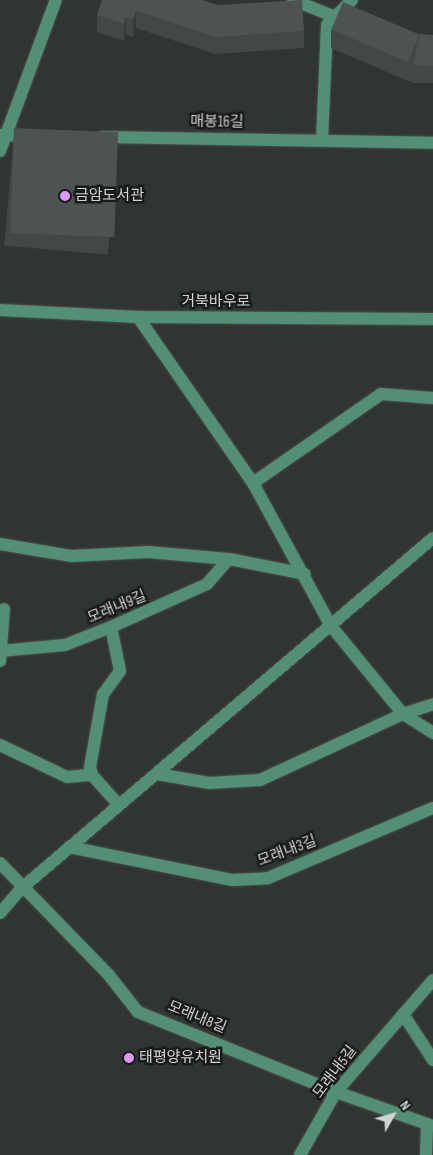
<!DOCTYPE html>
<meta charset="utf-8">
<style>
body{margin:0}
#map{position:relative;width:433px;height:1155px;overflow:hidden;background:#303432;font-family:"Sofia Sans Condensed","Noto Sans KR",sans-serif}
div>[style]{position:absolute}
.roads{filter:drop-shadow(0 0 1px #4d514f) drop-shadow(0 0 1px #4d514f)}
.minor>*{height:12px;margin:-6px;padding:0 6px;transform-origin:6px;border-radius:6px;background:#528f76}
.wall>*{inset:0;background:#434746;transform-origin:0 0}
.shaded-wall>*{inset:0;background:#373a39}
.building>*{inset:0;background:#4e5351;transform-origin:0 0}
.dots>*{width:14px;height:14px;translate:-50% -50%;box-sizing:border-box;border:2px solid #191b1a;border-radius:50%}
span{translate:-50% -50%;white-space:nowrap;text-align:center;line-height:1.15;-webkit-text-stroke:5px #191b1a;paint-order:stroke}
.street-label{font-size:15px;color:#d1d4d3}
.poi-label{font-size:15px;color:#d1d4d3}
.left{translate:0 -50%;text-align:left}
.north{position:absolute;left:368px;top:1090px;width:50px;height:50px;-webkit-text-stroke:4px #191b1a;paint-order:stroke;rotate:52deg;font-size:14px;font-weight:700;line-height:20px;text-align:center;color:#d1d4d3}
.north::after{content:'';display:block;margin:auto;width:18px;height:22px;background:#d1d4d3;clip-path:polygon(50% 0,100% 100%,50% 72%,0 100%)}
</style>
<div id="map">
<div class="roads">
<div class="minor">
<i style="left:293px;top:0;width:43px;rotate:21.8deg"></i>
<i style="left:0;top:135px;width:30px;rotate:2deg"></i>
<i style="left:102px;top:137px;width:331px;rotate:1deg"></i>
<i style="left:322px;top:140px;width:115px;rotate:-87.5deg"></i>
<i style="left:327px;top:25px;width:35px;rotate:-45deg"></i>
<i style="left:0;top:151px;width:161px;rotate:-69.7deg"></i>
<i style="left:0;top:310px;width:138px;rotate:2.9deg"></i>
<i style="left:138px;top:317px;width:295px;rotate:0.4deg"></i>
<i style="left:138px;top:317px;width:202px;rotate:55.3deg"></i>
<i style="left:253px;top:483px;width:163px;rotate:61.4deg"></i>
<i style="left:331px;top:626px;width:114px;rotate:50.7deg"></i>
<i style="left:403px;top:714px;width:36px;rotate:32deg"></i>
<i style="left:253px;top:483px;width:156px;rotate:-34.8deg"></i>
<i style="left:381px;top:394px;width:52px;rotate:4.4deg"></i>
<i style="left:0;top:544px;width:73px;rotate:9.5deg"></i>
<i style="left:72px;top:556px;width:76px;rotate:-3deg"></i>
<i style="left:148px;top:552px;width:81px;rotate:4.9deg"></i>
<i style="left:229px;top:559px;width:77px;rotate:11.2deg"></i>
<i style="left:111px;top:627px;width:45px;rotate:78.4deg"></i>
<i style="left:120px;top:671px;width:29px;rotate:126deg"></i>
<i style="left:103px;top:694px;width:74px;rotate:100.1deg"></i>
<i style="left:90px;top:767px;width:8px;rotate:76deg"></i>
<i style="left:92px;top:775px;width:40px;rotate:48deg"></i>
<i style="left:0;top:651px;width:65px;rotate:-5.3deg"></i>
<i style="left:65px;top:645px;width:49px;rotate:-21.4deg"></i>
<i style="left:111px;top:627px;width:105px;rotate:-24.1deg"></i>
<i style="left:207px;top:584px;width:33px;rotate:-49deg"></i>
<i style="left:0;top:661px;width:52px;rotate:-85.6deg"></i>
<i style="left:0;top:745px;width:74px;rotate:25.5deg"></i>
<i style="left:67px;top:777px;width:25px;rotate:-5deg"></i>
<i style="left:157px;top:774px;width:53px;rotate:9.8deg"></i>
<i style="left:209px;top:783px;width:51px;rotate:-3.4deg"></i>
<i style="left:260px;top:780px;width:157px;rotate:-24.8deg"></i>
<i style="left:403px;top:714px;width:32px;rotate:-18deg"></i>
<i style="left:69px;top:847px;width:167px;rotate:11.4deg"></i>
<i style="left:233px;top:880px;width:35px;rotate:-3deg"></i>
<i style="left:268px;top:878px;width:179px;rotate:-23deg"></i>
<i style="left:0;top:863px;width:155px;rotate:45.8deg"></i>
<i style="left:108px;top:974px;width:48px;rotate:51.7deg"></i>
<i style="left:138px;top:1012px;width:214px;rotate:22deg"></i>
<i style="left:336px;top:1092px;width:103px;rotate:19.3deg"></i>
<i style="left:0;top:913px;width:35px;rotate:-49deg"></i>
<i style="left:23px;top:887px;width:538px;rotate:-40.41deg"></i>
<i style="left:403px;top:1014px;width:55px;rotate:56.9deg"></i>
<i style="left:300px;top:1155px;width:73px;rotate:-60.3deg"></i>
<i style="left:336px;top:1092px;width:148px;rotate:-49.1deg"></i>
<i style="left:426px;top:1155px;width:31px;rotate:-88deg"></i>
</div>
</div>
<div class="wall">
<i style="clip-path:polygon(102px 0,304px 31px,304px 48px,215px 54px,136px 28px,133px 37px,126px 34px,124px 41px,97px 32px,97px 15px)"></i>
<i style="clip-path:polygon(331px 30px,433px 35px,433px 83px,413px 83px,331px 48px)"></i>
<i style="left:14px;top:134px;width:104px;height:112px;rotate:5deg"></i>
</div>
<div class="shaded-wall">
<i style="clip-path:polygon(136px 11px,136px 28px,133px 37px,133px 19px)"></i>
<i style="clip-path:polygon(126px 17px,126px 34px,124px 41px,124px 24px)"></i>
<i style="clip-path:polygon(118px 132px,118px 144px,114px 248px,114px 237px)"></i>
</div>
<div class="building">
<i style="clip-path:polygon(102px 0,161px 0,156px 17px,136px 11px,133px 19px,126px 17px,124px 24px,97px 15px)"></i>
<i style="clip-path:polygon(161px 0,202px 0,218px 5px,302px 0,304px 31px,215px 37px,156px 17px)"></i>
<i style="left:343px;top:2px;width:83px;height:30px;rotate:23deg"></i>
<i style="clip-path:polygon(420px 34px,433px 35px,433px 66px,413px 65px)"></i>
<i style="left:118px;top:132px;width:105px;height:104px;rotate:92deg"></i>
</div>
<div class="dots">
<i style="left:65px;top:196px;background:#db99f5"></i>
<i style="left:129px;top:1058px;background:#db99f5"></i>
</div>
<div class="street-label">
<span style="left:217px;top:122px;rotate:1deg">매봉16길</span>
<span style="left:216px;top:302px">거북바우로</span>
<span style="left:117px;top:607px;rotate:-22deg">모래내9길</span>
<span style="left:287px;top:851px;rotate:-20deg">모래내3길</span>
<span style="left:197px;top:1017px;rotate:22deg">모래내8길</span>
<span style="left:335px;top:1072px;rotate:-53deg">모래내5길</span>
</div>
<div class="poi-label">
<span class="left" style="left:75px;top:196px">금암도서관</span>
<span class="left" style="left:139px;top:1058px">태평양유치원</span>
</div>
<div class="north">N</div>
</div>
